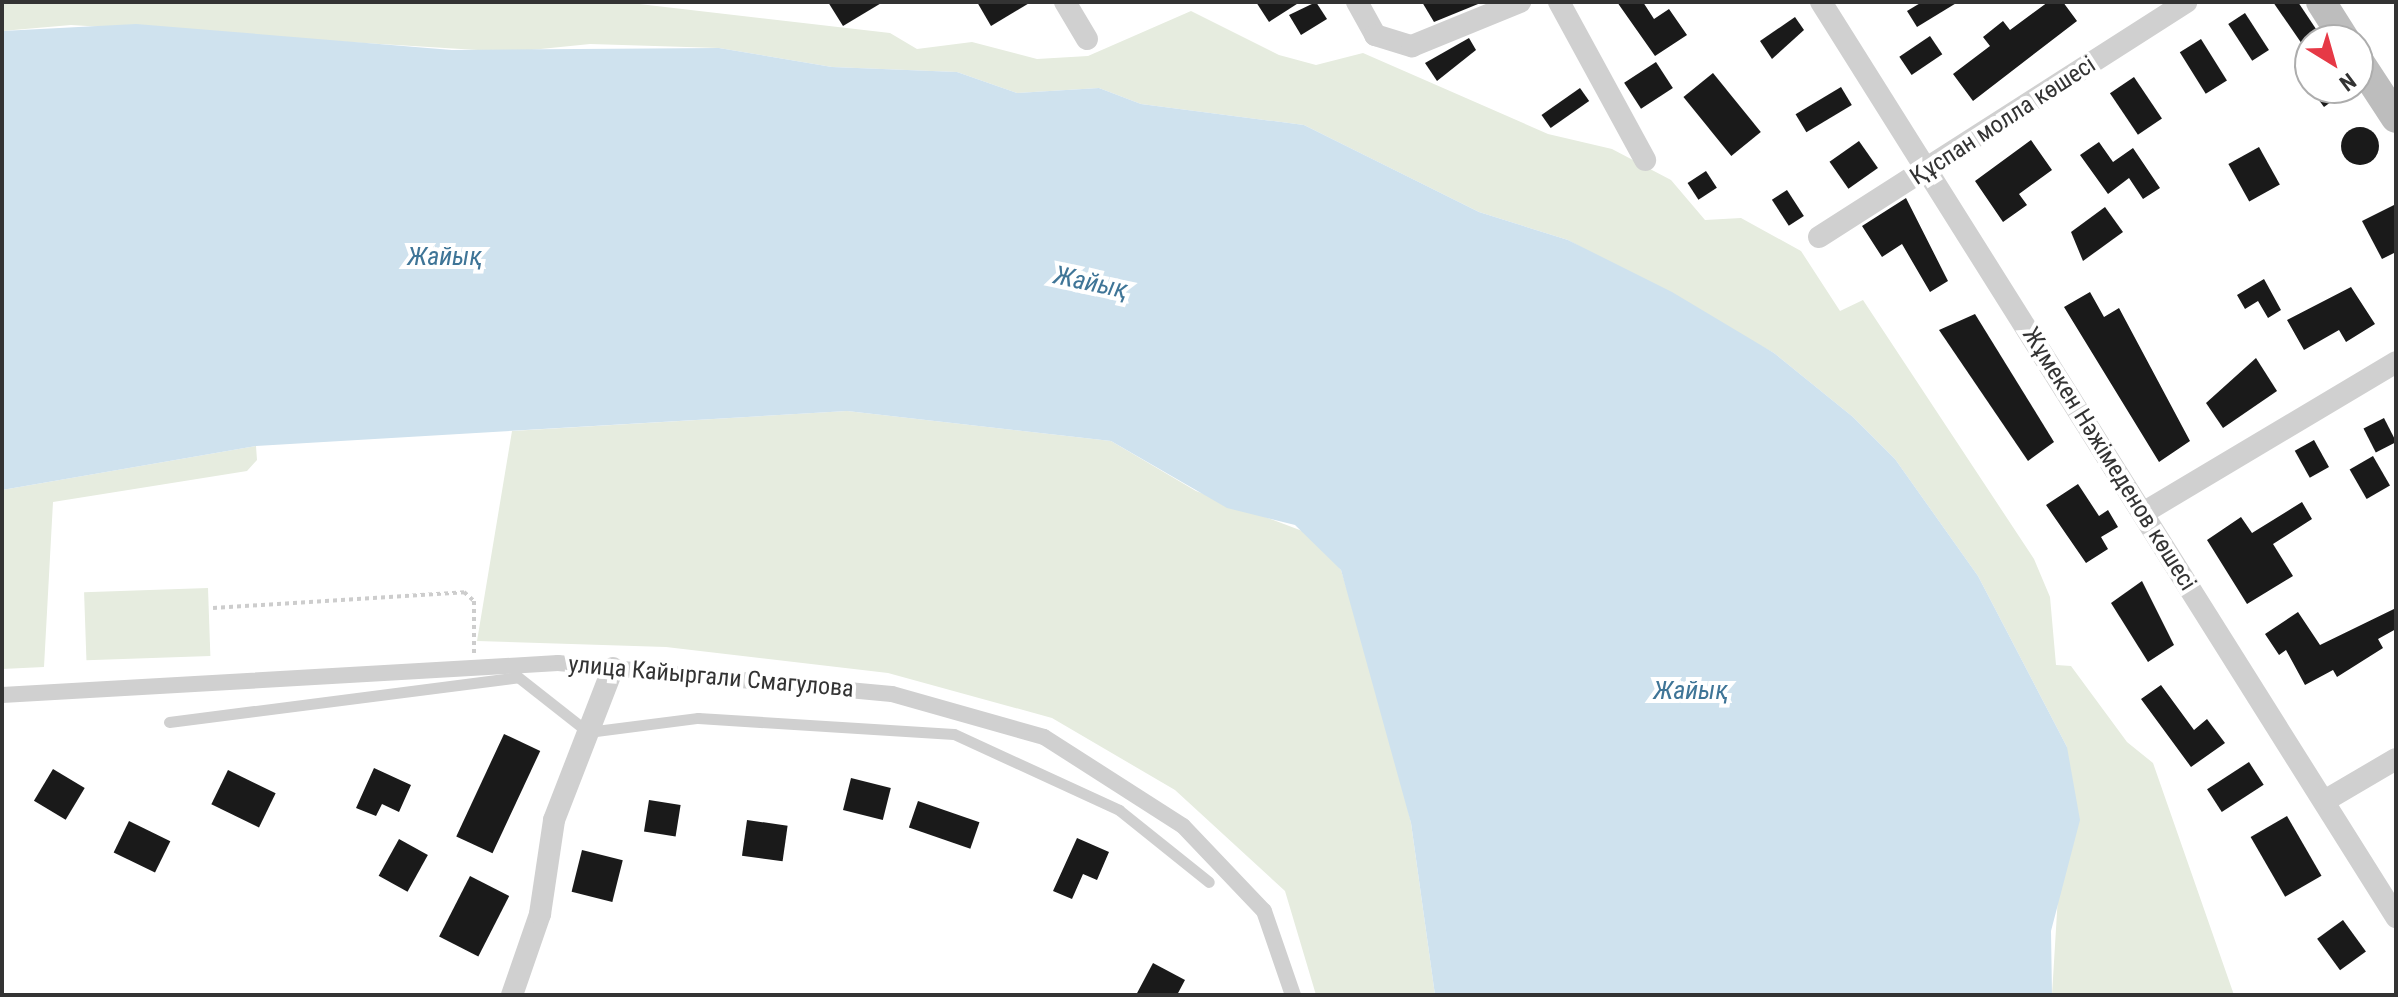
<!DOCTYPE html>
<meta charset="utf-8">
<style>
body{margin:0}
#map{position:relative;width:2398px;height:997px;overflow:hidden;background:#fff;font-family:"Roboto Condensed",sans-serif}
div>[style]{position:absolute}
.green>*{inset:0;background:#e6ecdf;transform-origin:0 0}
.water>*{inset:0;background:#cfe2ee}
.building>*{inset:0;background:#1a1a1a;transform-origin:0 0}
.round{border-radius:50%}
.path>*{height:4px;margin-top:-2px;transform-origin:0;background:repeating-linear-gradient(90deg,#cdcdcd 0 4px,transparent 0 8px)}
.service>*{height:11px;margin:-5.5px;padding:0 5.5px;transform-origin:5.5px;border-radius:5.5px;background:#d0d0d0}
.pedestrian>*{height:16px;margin:-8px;padding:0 8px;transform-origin:8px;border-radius:8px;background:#d0d0d0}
.minor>*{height:22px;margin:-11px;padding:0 11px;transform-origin:11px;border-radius:11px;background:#d0d0d0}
.secondary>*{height:30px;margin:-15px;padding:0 15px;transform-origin:15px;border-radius:15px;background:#bdbdbd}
span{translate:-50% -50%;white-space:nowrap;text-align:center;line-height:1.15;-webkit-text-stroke:8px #fff;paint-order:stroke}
.street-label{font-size:24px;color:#333}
.water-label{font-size:26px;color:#3f7597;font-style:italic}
.frame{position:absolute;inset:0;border:4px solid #333;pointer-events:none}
.north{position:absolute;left:2294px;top:24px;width:80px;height:80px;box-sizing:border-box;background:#fff;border:2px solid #adadad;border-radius:50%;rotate:143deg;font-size:22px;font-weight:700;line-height:32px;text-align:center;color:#333}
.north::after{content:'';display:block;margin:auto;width:28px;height:36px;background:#e63946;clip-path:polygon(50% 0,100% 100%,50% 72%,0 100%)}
</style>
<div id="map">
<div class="green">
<i style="clip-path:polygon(2px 2px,622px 2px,890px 33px,917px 49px,972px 42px,1037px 59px,1088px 56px,1191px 11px,1279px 55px,1316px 65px,1363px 53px,1548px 134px,1612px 149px,1671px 180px,1705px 220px,1741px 218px,1801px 251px,1840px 311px,1863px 300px,2034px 559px,2050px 597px,2056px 665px,2071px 666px,2127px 742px,2153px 763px,2234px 995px,2052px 995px,2067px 747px,1978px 576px,1895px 459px,1853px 417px,1774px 353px,1568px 240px,1479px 212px,1304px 125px,1141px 104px,1099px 88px,1017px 93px,957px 72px,832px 67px,719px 48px,590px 44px,511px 52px,71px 25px,2px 31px)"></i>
<i style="clip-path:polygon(847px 411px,1111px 441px,1196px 491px,1313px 535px,1341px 570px,1388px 723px,1411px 823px,1435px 995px,1316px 995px,1285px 891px,1175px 790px,1052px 718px,888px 673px,666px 647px,477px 641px,512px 431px)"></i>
<i style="clip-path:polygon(256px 446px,257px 460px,247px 471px,53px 502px,44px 667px,2px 669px,2px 490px)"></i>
<i style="left:208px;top:588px;width:68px;height:124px;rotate:88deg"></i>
</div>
<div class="water">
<i style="clip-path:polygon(136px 24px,452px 50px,719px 48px,832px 67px,957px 72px,1017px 93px,1099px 88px,1141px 104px,1304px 125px,1479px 212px,1568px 240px,1672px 292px,1774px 353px,1853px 417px,1895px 459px,1978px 576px,2067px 747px,2080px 820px,2051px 931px,2052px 995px,1435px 995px,1411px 823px,1341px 570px,1295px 525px,1227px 508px,1111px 441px,847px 411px,256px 446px,2px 490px,2px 31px)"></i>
</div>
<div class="building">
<i style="clip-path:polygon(828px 2px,883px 2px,843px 26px)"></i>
<i style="clip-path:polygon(977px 2px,1031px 2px,991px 26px)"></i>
<i style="clip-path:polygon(1256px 2px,1300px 2px,1269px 22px)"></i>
<i style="clip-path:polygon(1316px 2px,1327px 19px,1301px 35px,1289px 15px)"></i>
<i style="clip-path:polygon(1422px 2px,1483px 2px,1434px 22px)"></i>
<i style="clip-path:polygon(1617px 2px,1643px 2px,1654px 19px,1669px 9px,1687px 35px,1655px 56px)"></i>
<i style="clip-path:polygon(1922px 2px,1958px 2px,1917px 27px,1907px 11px)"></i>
<i style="clip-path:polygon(2048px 2px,2063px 2px,2077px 21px,1973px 101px,1953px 74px,1990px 46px,1983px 37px,2003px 21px,2010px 30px)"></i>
<i style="clip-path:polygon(2273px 2px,2298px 2px,2318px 32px,2302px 44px)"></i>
<i style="left:2245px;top:13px;width:44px;height:20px;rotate:57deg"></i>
<i style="clip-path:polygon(1795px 17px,1804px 30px,1772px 59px,1760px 41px)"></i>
<i style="left:1930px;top:36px;width:22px;height:37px;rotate:56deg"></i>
<i style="clip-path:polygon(1469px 38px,1476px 50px,1437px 81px,1425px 63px)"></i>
<i style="left:2201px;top:39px;width:49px;height:25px;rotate:58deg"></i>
<i style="left:1656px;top:62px;width:31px;height:38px;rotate:57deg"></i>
<i style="left:1713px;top:73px;width:76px;height:38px;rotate:51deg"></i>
<i style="left:2134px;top:77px;width:50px;height:29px;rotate:56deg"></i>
<i style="left:1841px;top:87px;width:21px;height:53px;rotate:59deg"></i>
<i style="left:1580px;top:88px;width:16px;height:47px;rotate:55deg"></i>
<i style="clip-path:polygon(2310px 88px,2350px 88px,2324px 107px)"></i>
<i class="round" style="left:2341px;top:127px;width:38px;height:38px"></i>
<i style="clip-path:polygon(2031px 140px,2052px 170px,2019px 194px,2027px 205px,2003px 222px,1975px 181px)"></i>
<i style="left:1859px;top:141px;width:33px;height:36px;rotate:55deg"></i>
<i style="clip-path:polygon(2099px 142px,2113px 162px,2133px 148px,2160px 188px,2143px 199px,2129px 178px,2108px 194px,2080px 155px)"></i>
<i style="left:2259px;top:147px;width:43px;height:35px;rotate:61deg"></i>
<i style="left:1706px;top:171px;width:20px;height:22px;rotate:57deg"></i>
<i style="left:1787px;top:190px;width:31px;height:18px;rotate:57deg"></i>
<i style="clip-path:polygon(1906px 198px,1948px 281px,1930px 292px,1902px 244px,1882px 257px,1862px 226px)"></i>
<i style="clip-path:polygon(2396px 204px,2396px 252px,2382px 259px,2362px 221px)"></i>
<i style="clip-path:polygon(2105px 207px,2123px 232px,2083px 261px,2071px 232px)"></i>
<i style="clip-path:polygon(2264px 279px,2281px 310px,2268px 318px,2258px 301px,2245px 309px,2237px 295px)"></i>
<i style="clip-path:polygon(2351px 287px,2375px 324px,2346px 342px,2339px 330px,2304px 350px,2287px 320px)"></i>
<i style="clip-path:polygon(2090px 292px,2104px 317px,2119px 308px,2190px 441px,2159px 462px,2064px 307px)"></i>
<i style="clip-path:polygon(1975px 314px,2054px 442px,2028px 461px,1939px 330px)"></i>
<i style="clip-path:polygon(2256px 358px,2277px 391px,2223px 428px,2206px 403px)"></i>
<i style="left:2384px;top:418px;width:27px;height:23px;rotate:63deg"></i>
<i style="left:2314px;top:440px;width:31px;height:22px;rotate:61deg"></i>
<i style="left:2373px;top:456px;width:34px;height:27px;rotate:60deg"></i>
<i style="clip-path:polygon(2078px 484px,2099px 516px,2108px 510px,2118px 527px,2101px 537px,2108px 549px,2086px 563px,2046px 505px)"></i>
<i style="clip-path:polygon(2302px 502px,2312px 519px,2273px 544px,2293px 576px,2247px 604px,2207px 540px,2241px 517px,2252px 533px)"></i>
<i style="clip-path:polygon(2142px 581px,2174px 645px,2148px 662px,2111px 603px)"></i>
<i style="clip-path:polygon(2396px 608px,2396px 629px,2378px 639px,2383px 648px,2337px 677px,2333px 670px,2305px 685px,2286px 650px,2279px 655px,2265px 634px,2298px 612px,2320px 645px)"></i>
<i style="clip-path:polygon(2161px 685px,2194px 730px,2207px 719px,2225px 743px,2191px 767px,2141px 699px)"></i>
<i style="left:504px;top:734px;width:40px;height:113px;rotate:25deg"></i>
<i style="left:2249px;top:762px;width:27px;height:50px;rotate:57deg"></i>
<i style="clip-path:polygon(374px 768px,411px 785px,399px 812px,382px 804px,376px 816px,356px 808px)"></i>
<i style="left:53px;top:769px;width:37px;height:37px;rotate:31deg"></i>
<i style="left:228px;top:770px;width:53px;height:38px;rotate:26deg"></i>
<i style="left:851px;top:778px;width:41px;height:33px;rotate:14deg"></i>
<i style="left:649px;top:800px;width:32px;height:32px;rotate:9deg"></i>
<i style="left:918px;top:801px;width:65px;height:28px;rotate:19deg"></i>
<i style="left:2287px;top:816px;width:69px;height:42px;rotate:60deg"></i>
<i style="left:747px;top:820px;width:41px;height:36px;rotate:8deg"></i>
<i style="left:129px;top:821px;width:46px;height:35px;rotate:26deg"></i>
<i style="clip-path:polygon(1077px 838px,1109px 852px,1097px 880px,1083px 874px,1072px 899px,1053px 891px)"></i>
<i style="left:399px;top:839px;width:33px;height:42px;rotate:29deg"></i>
<i style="left:582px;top:850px;width:42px;height:43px;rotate:14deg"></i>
<i style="left:470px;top:876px;width:44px;height:68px;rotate:27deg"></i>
<i style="left:2343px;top:920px;width:39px;height:32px;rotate:54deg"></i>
<i style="clip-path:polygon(1153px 963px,1185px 980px,1177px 995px,1136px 995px)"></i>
</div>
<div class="path">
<i style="left:213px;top:608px;width:252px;rotate:-3.6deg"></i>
<i style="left:464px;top:592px;width:13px;rotate:42deg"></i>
<i style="left:474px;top:601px;width:52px;rotate:90deg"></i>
</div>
<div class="service">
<i style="left:169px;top:722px;width:352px;rotate:-7.3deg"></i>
<i style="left:518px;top:677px;width:89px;rotate:38.2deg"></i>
<i style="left:588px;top:732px;width:111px;rotate:-7.3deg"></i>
<i style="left:698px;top:718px;width:256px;rotate:3.6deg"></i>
<i style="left:954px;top:734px;width:182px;rotate:24.7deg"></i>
<i style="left:1119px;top:810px;width:115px;rotate:38.7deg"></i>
</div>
<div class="pedestrian">
<i style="left:2px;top:695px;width:557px;rotate:-3.29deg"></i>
<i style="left:558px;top:663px;width:335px;rotate:5.3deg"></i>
<i style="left:892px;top:694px;width:158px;rotate:15.8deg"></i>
<i style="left:1044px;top:737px;width:165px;rotate:32.6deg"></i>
<i style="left:1183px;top:826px;width:117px;rotate:46.4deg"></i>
<i style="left:1264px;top:911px;width:89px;rotate:71deg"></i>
</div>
<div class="minor">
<i style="left:1065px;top:2px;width:43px;rotate:59.3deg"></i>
<i style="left:1357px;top:2px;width:38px;rotate:61deg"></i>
<i style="left:1375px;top:35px;width:39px;rotate:17deg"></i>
<i style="left:1412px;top:46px;width:117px;rotate:-22.2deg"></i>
<i style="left:1559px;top:2px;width:180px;rotate:61.4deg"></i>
<i style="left:1821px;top:2px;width:1081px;rotate:57.85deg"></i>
<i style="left:1819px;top:237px;width:436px;rotate:-32.6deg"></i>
<i style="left:2143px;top:513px;width:295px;rotate:-30.8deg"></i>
<i style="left:2326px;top:800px;width:81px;rotate:-30.4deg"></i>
<i style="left:512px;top:995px;width:86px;rotate:-70.9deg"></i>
<i style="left:540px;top:914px;width:95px;rotate:-81.5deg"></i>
<i style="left:554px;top:820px;width:163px;rotate:-68.8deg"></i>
</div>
<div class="secondary">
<i style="left:2321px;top:2px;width:45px;rotate:57.7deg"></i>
<i style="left:2358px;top:60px;width:69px;rotate:56.8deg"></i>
</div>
<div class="street-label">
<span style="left:2003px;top:121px;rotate:-33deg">Құспан молла көшесі</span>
<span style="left:2109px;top:459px;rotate:58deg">Жұмекен Нәжімеденов көшесі</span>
<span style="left:711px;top:677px;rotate:5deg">улица Кайыргали Смагулова</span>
</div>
<div class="water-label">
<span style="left:445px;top:257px">Жайық</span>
<span style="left:1091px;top:283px;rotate:12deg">Жайық</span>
<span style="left:1691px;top:691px">Жайық</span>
</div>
<div class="frame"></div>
<div class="north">N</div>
</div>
